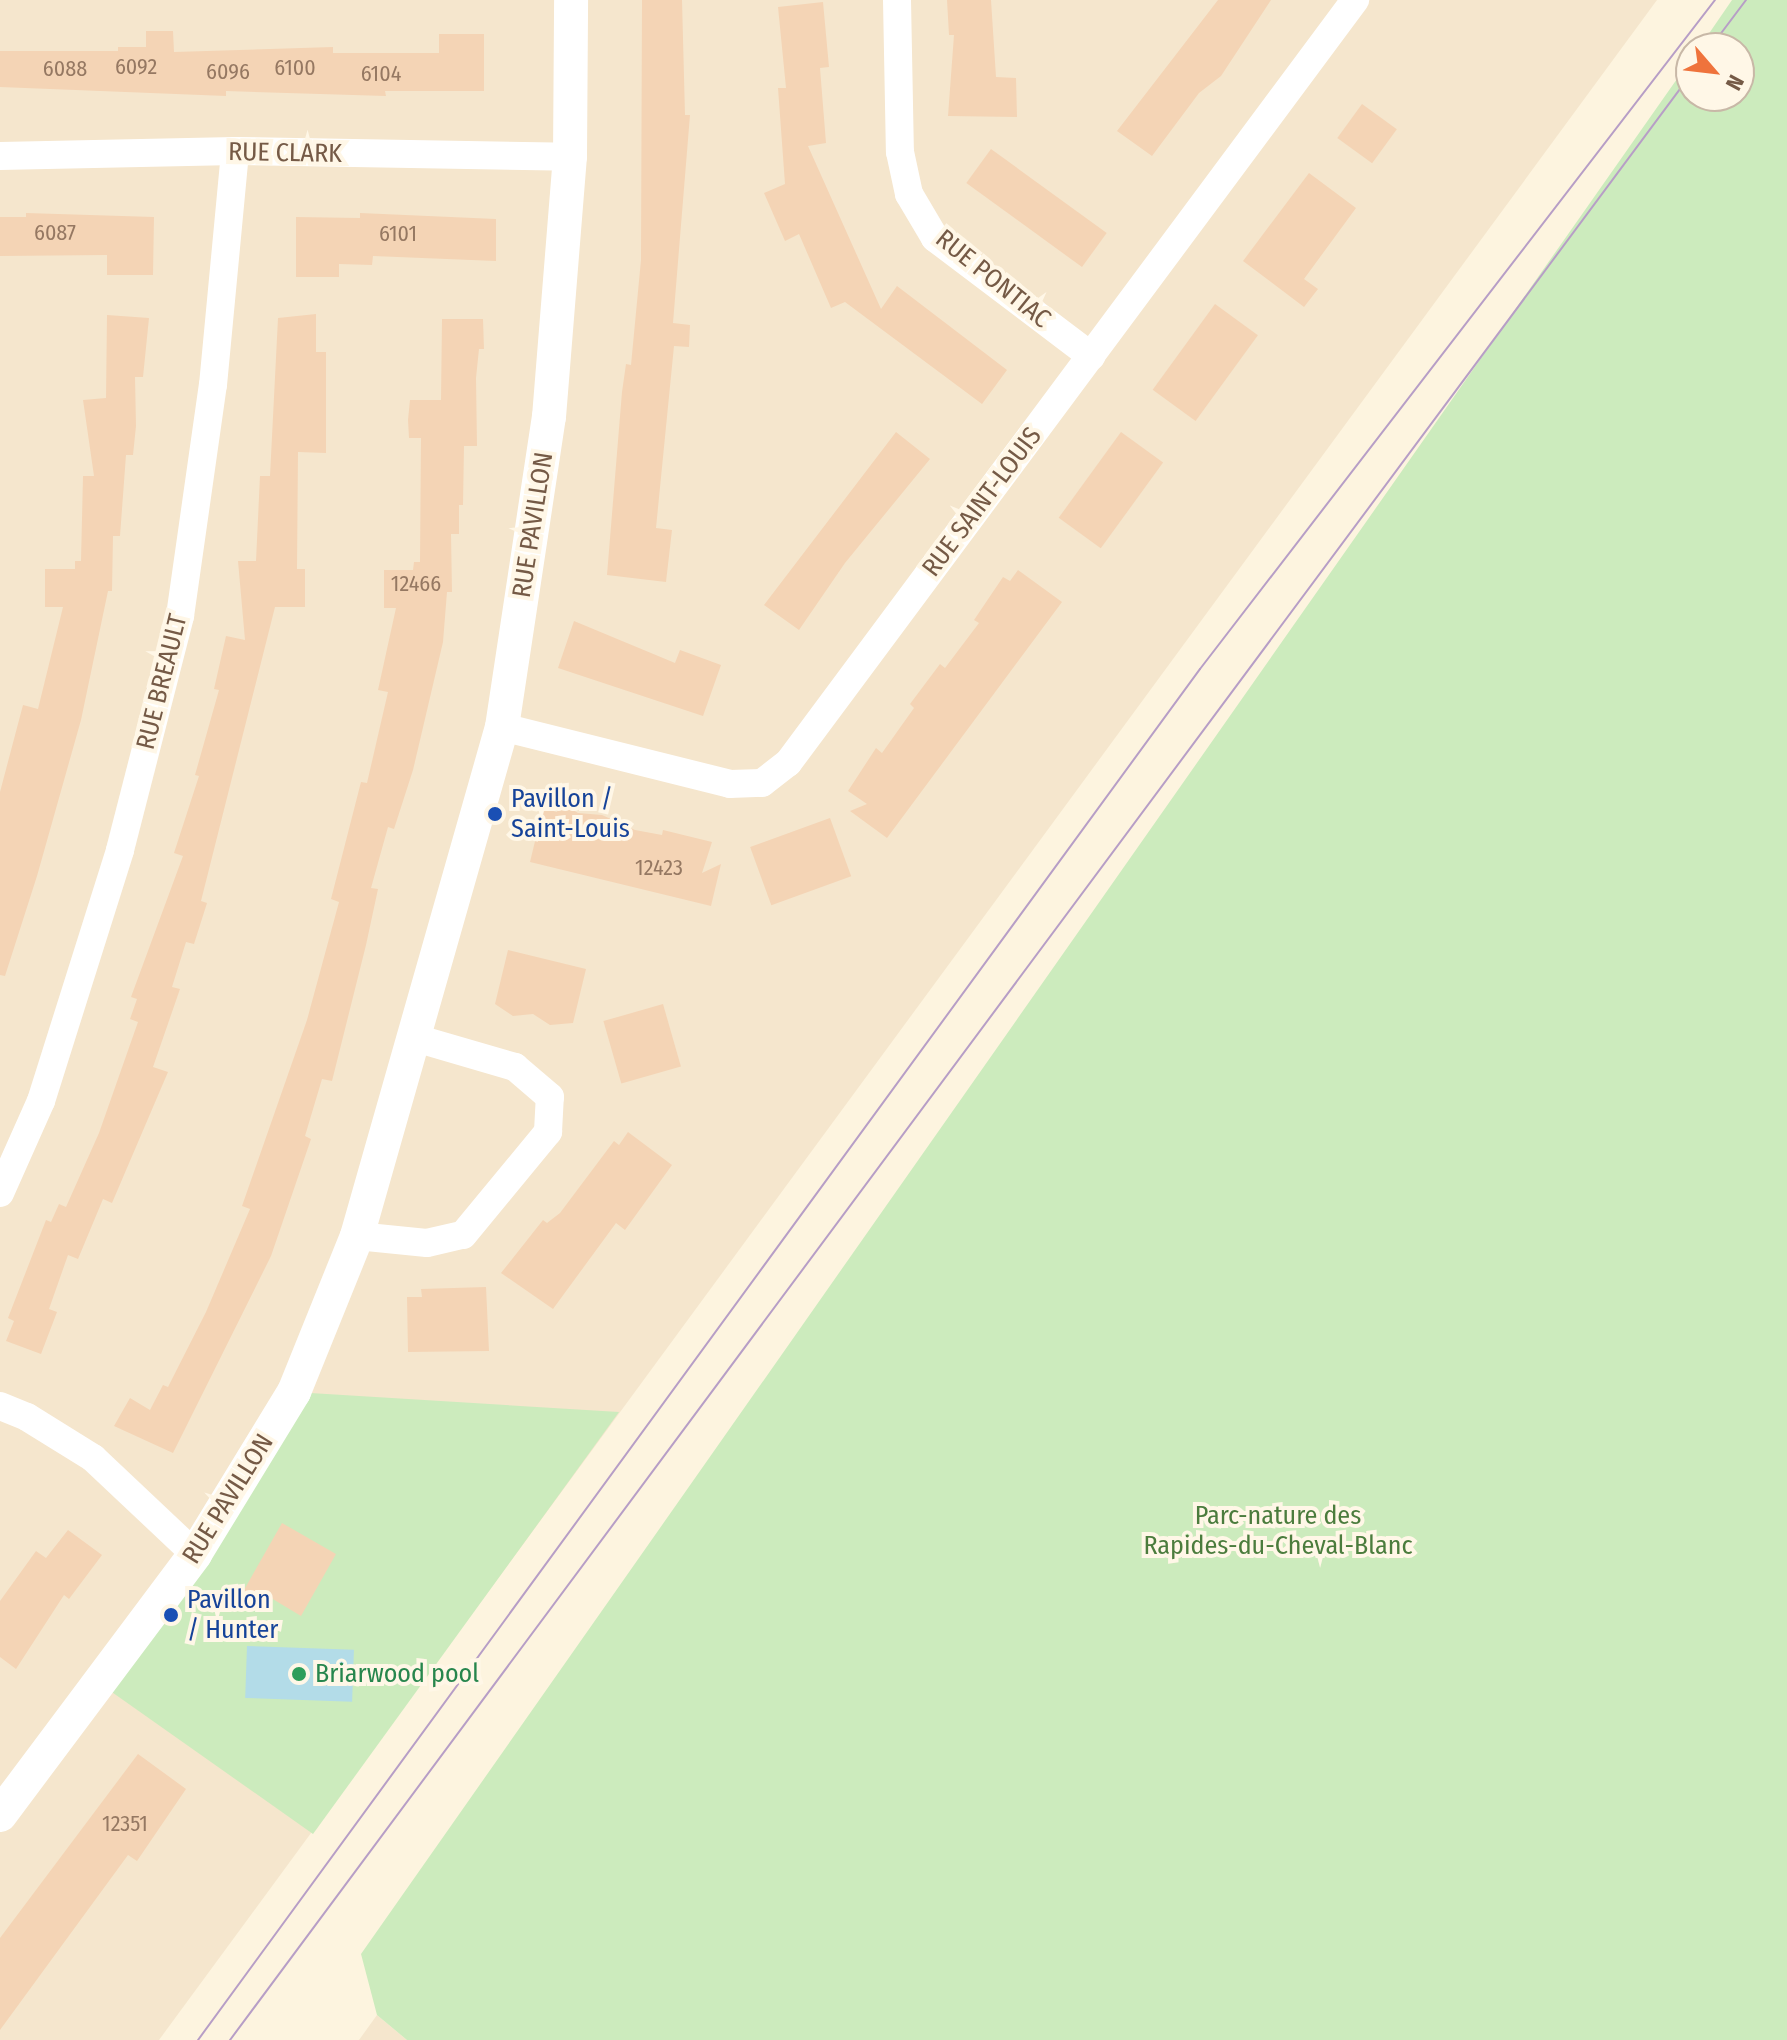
<!DOCTYPE html>
<style>
body{margin:0}
#map{position:relative;width:1787px;height:2040px;overflow:hidden;background:#fdf4df;font-family:"Fira Sans Condensed",sans-serif}
div>[style]{position:absolute}
.residential>*{inset:0;background:#f5e6cd}
.green>*{inset:0;background:#ccebbd}
.water>*{inset:0;background:#b3dce8;transform-origin:0 0}
.building>*{inset:0;background:#f4d4b5;transform-origin:0 0}
.minor>*{height:28px;margin:-14px;padding:0 14px;transform-origin:14px;border-radius:14px;background:#fff}
.tertiary>*{height:34px;margin:-17px;padding:0 17px;transform-origin:17px;border-radius:17px;background:#fff}
.tram>*{height:2px;margin:-1px;padding:0 1px;transform-origin:1px;border-radius:1px;background:#b79ec6}
.dots>*{width:22px;height:22px;translate:-50% -50%;box-sizing:border-box;border:4px solid #fff7e7;border-radius:50%}
span{translate:-50% -50%;white-space:nowrap;text-align:center;line-height:1.15;-webkit-text-stroke:8px #fff7e7;paint-order:stroke}
.number-label{font-size:22px;color:#957862}
.number-label span{-webkit-text-stroke-width:0}
.street-label{font-size:26px;color:#755a46}
.transit-label{font-size:26px;color:#164399}
.left{translate:0 -50%;text-align:left}
.park-label{font-size:26px;color:#4b7c3d}
.leisure-label{font-size:26px;color:#27864d}
.north{position:absolute;left:1675px;top:32px;width:80px;height:80px;box-sizing:border-box;background:#fff7e7;border:2px solid #c8b8a7;border-radius:50%;rotate:118deg;font-size:22px;font-weight:700;line-height:32px;text-align:center;color:#755a46}
.north::after{content:'';display:block;margin:auto;width:28px;height:36px;background:#ef733c;clip-path:polygon(50% 0,100% 100%,50% 72%,0 100%)}
</style>
<div id="map">
<div class="residential">
<i style="clip-path:polygon(0 0,1657px 0,159px 2040px,0 2040px)"></i>
<i style="clip-path:polygon(377px 2015px,407px 2040px,359px 2040px)"></i>
</div>
<div class="green">
<i style="clip-path:polygon(1732px 0,1787px 0,1787px 2040px,407px 2040px,377px 2015px,361px 1954px,1691px 59px,1691px 96px,1739px 96px,1739px 48px,1699px 48px)"></i>
<i style="clip-path:polygon(294px 1392px,619px 1412px,313px 1834px,99px 1683px)"></i>
</div>
<div class="water">
<i style="left:247px;top:1646px;width:107px;height:52px;rotate:2deg"></i>
</div>
<div class="building">
<i style="clip-path:polygon(642px 0,682px 0,685px 115px,690px 115px,673px 323px,690px 325px,689px 347px,674px 346px,656px 528px,672px 530px,666px 582px,607px 575px,622px 392px,626px 364px,631px 365px,641px 260px)"></i>
<i style="clip-path:polygon(947px 0,991px 0,996px 77px,1016px 78px,1017px 117px,948px 116px,954px 35px,949px 35px)"></i>
<i style="clip-path:polygon(1218px 0,1271px 0,1221px 76px,1199px 93px,1152px 156px,1117px 131px)"></i>
<i style="clip-path:polygon(823px 2px,829px 67px,820px 68px,826px 143px,808px 146px,881px 309px,897px 286px,1007px 370px,982px 404px,845px 302px,831px 308px,799px 234px,785px 241px,764px 193px,785px 184px,778px 88px,786px 88px,778px 7px)"></i>
<i style="clip-path:polygon(146px 31px,173px 31px,174px 52px,333px 47px,333px 53px,439px 53px,439px 34px,484px 34px,484px 91px,385px 91px,386px 96px,226px 91px,226px 96px,0 87px,0 51px,118px 51px,118px 47px,146px 47px)"></i>
<i style="left:1362px;top:104px;width:43px;height:42px;rotate:36deg"></i>
<i style="left:991px;top:149px;width:143px;height:42px;rotate:36deg"></i>
<i style="clip-path:polygon(1309px 173px,1356px 208px,1304px 279px,1318px 289px,1304px 307px,1243px 261px)"></i>
<i style="clip-path:polygon(26px 213px,154px 217px,153px 275px,107px 275px,107px 255px,0 256px,0 217px,26px 217px)"></i>
<i style="clip-path:polygon(360px 213px,496px 219px,496px 261px,373px 256px,372px 265px,339px 264px,339px 277px,296px 277px,296px 217px,360px 218px)"></i>
<i style="left:1215px;top:304px;width:53px;height:106px;rotate:36deg"></i>
<i style="clip-path:polygon(316px 314px,316px 352px,326px 352px,326px 453px,298px 452px,297px 569px,305px 569px,305px 607px,275px 607px,201px 901px,207px 903px,194px 944px,186px 942px,172px 987px,180px 989px,153px 1067px,168px 1072px,112px 1203px,103px 1199px,78px 1259px,68px 1255px,49px 1309px,57px 1312px,41px 1354px,6px 1341px,14px 1321px,8px 1318px,46px 1220px,51px 1222px,59px 1204px,66px 1207px,99px 1133px,138px 1022px,130px 1019px,137px 999px,131px 997px,183px 856px,174px 853px,199px 776px,195px 775px,219px 690px,214px 689px,226px 636px,245px 640px,238px 561px,256px 561px,260px 476px,270px 476px,278px 318px)"></i>
<i style="clip-path:polygon(107px 315px,149px 318px,143px 377px,135px 377px,136px 426px,133px 455px,126px 455px,120px 536px,113px 536px,112px 591px,108px 591px,81px 720px,37px 876px,5px 976px,0 975px,0 792px,23px 705px,38px 709px,63px 607px,45px 607px,45px 569px,75px 569px,75px 561px,81px 561px,83px 476px,94px 476px,83px 400px,106px 398px)"></i>
<i style="clip-path:polygon(442px 319px,483px 319px,484px 349px,479px 349px,476px 378px,477px 446px,464px 446px,463px 505px,459px 505px,459px 534px,451px 534px,452px 592px,447px 592px,443px 642px,413px 770px,394px 829px,388px 827px,371px 888px,378px 889px,366px 945px,332px 1081px,322px 1079px,305px 1136px,311px 1139px,271px 1256px,173px 1453px,114px 1426px,130px 1398px,150px 1410px,163px 1385px,168px 1387px,206px 1312px,250px 1209px,242px 1206px,307px 1020px,339px 902px,331px 899px,361px 782px,367px 783px,388px 692px,378px 690px,396px 608px,384px 608px,384px 570px,413px 570px,414px 562px,420px 562px,421px 438px,409px 438px,408px 420px,410px 400px,441px 400px)"></i>
<i style="clip-path:polygon(896px 432px,930px 459px,845px 563px,799px 630px,764px 605px)"></i>
<i style="left:1121px;top:432px;width:52px;height:106px;rotate:36deg"></i>
<i style="clip-path:polygon(1018px 570px,1062px 602px,887px 838px,850px 811px,867px 804px,848px 791px,876px 748px,882px 753px,914px 708px,910px 704px,940px 664px,945px 668px,979px 623px,974px 620px,1003px 577px,1010px 581px)"></i>
<i style="clip-path:polygon(574px 621px,675px 663px,680px 650px,721px 665px,703px 716px,558px 668px)"></i>
<i style="clip-path:polygon(560px 802px,578px 813px,602px 815px,635px 830px,662px 835px,663px 830px,712px 842px,702px 873px,721px 864px,711px 906px,530px 862px,543px 808px,557px 812px)"></i>
<i style="left:830px;top:818px;width:62px;height:85px;rotate:70deg"></i>
<i style="clip-path:polygon(508px 950px,586px 969px,573px 1023px,550px 1025px,533px 1014px,513px 1016px,495px 1004px)"></i>
<i style="left:663px;top:1004px;width:65px;height:62px;rotate:74deg"></i>
<i style="clip-path:polygon(628px 1132px,672px 1165px,625px 1230px,616px 1223px,553px 1309px,501px 1273px,543px 1220px,547px 1223px,560px 1213px,614px 1141px,619px 1145px)"></i>
<i style="clip-path:polygon(486px 1287px,489px 1351px,408px 1352px,407px 1297px,422px 1297px,421px 1289px)"></i>
<i style="clip-path:polygon(282px 1523px,336px 1554px,301px 1616px,266px 1595px,259px 1608px,240px 1597px)"></i>
<i style="clip-path:polygon(68px 1530px,102px 1555px,69px 1599px,64px 1595px,16px 1669px,0 1657px,0 1601px,36px 1551px,46px 1558px)"></i>
<i style="clip-path:polygon(138px 1754px,186px 1789px,137px 1861px,128px 1855px,0 2030px,0 1938px)"></i>
</div>
<div class="minor">
<i style="left:897px;top:0;width:152px;rotate:88.9deg"></i>
<i style="left:900px;top:152px;width:43px;rotate:77.9deg"></i>
<i style="left:909px;top:194px;width:51px;rotate:59.4deg"></i>
<i style="left:935px;top:238px;width:196px;rotate:37.1deg"></i>
<i style="left:0;top:156px;width:235px;rotate:-1.2deg"></i>
<i style="left:235px;top:151px;width:335px;rotate:1deg"></i>
<i style="left:502px;top:727px;width:235px;rotate:14deg"></i>
<i style="left:730px;top:784px;width:32px;rotate:-2deg"></i>
<i style="left:762px;top:783px;width:33px;rotate:-38deg"></i>
<i style="left:788px;top:763px;width:951px;rotate:-53.38deg"></i>
<i style="left:0;top:1193px;width:101px;rotate:-66deg"></i>
<i style="left:41px;top:1101px;width:263px;rotate:-72.5deg"></i>
<i style="left:120px;top:850px;width:242px;rotate:-75.6deg"></i>
<i style="left:180px;top:616px;width:233px;rotate:-81.9deg"></i>
<i style="left:213px;top:385px;width:235px;rotate:-84.6deg"></i>
<i style="left:357px;top:1236px;width:70px;rotate:5.7deg"></i>
<i style="left:427px;top:1243px;width:37px;rotate:-13deg"></i>
<i style="left:463px;top:1235px;width:134px;rotate:-50.5deg"></i>
<i style="left:548px;top:1132px;width:35px;rotate:-87deg"></i>
<i style="left:550px;top:1097px;width:46px;rotate:-139.4deg"></i>
<i style="left:515px;top:1067px;width:107px;rotate:-163.8deg"></i>
<i style="left:0;top:1406px;width:29px;rotate:22deg"></i>
<i style="left:27px;top:1417px;width:78px;rotate:31.8deg"></i>
<i style="left:93px;top:1458px;width:140px;rotate:43.3deg"></i>
</div>
<div class="tertiary">
<i style="left:0;top:1815px;width:326px;rotate:-53.2deg"></i>
<i style="left:195px;top:1554px;width:190px;rotate:-58.6deg"></i>
<i style="left:294px;top:1392px;width:168px;rotate:-68deg"></i>
<i style="left:357px;top:1236px;width:529px;rotate:-74.1deg"></i>
<i style="left:502px;top:727px;width:314px;rotate:-81.4deg"></i>
<i style="left:549px;top:417px;width:261px;rotate:-85.4deg"></i>
<i style="left:570px;top:157px;width:157px;rotate:-89.6deg"></i>
</div>
<div class="tram">
<i style="left:1710px;top:48px;width:60px;rotate:-53.1deg"></i>
<i style="left:198px;top:2040px;width:1698px;rotate:-53.84deg"></i>
<i style="left:1200px;top:669px;width:844px;rotate:-52.41deg"></i>
<i style="left:230px;top:2040px;width:2449px;rotate:-53.38deg"></i>
</div>
<div class="dots">
<i style="left:495px;top:814px;background:#1a4fb4"></i>
<i style="left:171px;top:1615px;background:#1a4fb4"></i>
<i style="left:299px;top:1674px;background:#2e9e5b"></i>
</div>
<div class="number-label">
<span style="left:136px;top:67px">6092</span>
<span style="left:295px;top:68px">6100</span>
<span style="left:65px;top:69px">6088</span>
<span style="left:228px;top:72px">6096</span>
<span style="left:381px;top:74px">6104</span>
<span style="left:55px;top:233px">6087</span>
<span style="left:398px;top:234px">6101</span>
<span style="left:416px;top:584px">12466</span>
<span style="left:659px;top:868px">12423</span>
<span style="left:125px;top:1824px">12351</span>
</div>
<div class="street-label">
<span style="left:285px;top:153px;rotate:1deg">RUE CLARK</span>
<span style="left:993px;top:279px;rotate:39deg">RUE PONTIAC</span>
<span style="left:982px;top:502px;rotate:-53deg">RUE SAINT-LOUIS</span>
<span style="left:533px;top:525px;rotate:-81deg">RUE PAVILLON</span>
<span style="left:162px;top:682px;rotate:-76deg">RUE BREAULT</span>
<span style="left:228px;top:1499px;rotate:-58deg">RUE PAVILLON</span>
</div>
<div class="transit-label">
<span class="left" style="left:511px;top:814px">Pavillon /<br>Saint-Louis</span>
<span class="left" style="left:187px;top:1615px">Pavillon<br>/ Hunter</span>
</div>
<div class="park-label">
<span style="left:1278px;top:1531px">Parc-nature des<br>Rapides-du-Cheval-Blanc</span>
</div>
<div class="leisure-label">
<span class="left" style="left:315px;top:1674px">Briarwood pool</span>
</div>
<div class="north">N</div>
</div>
